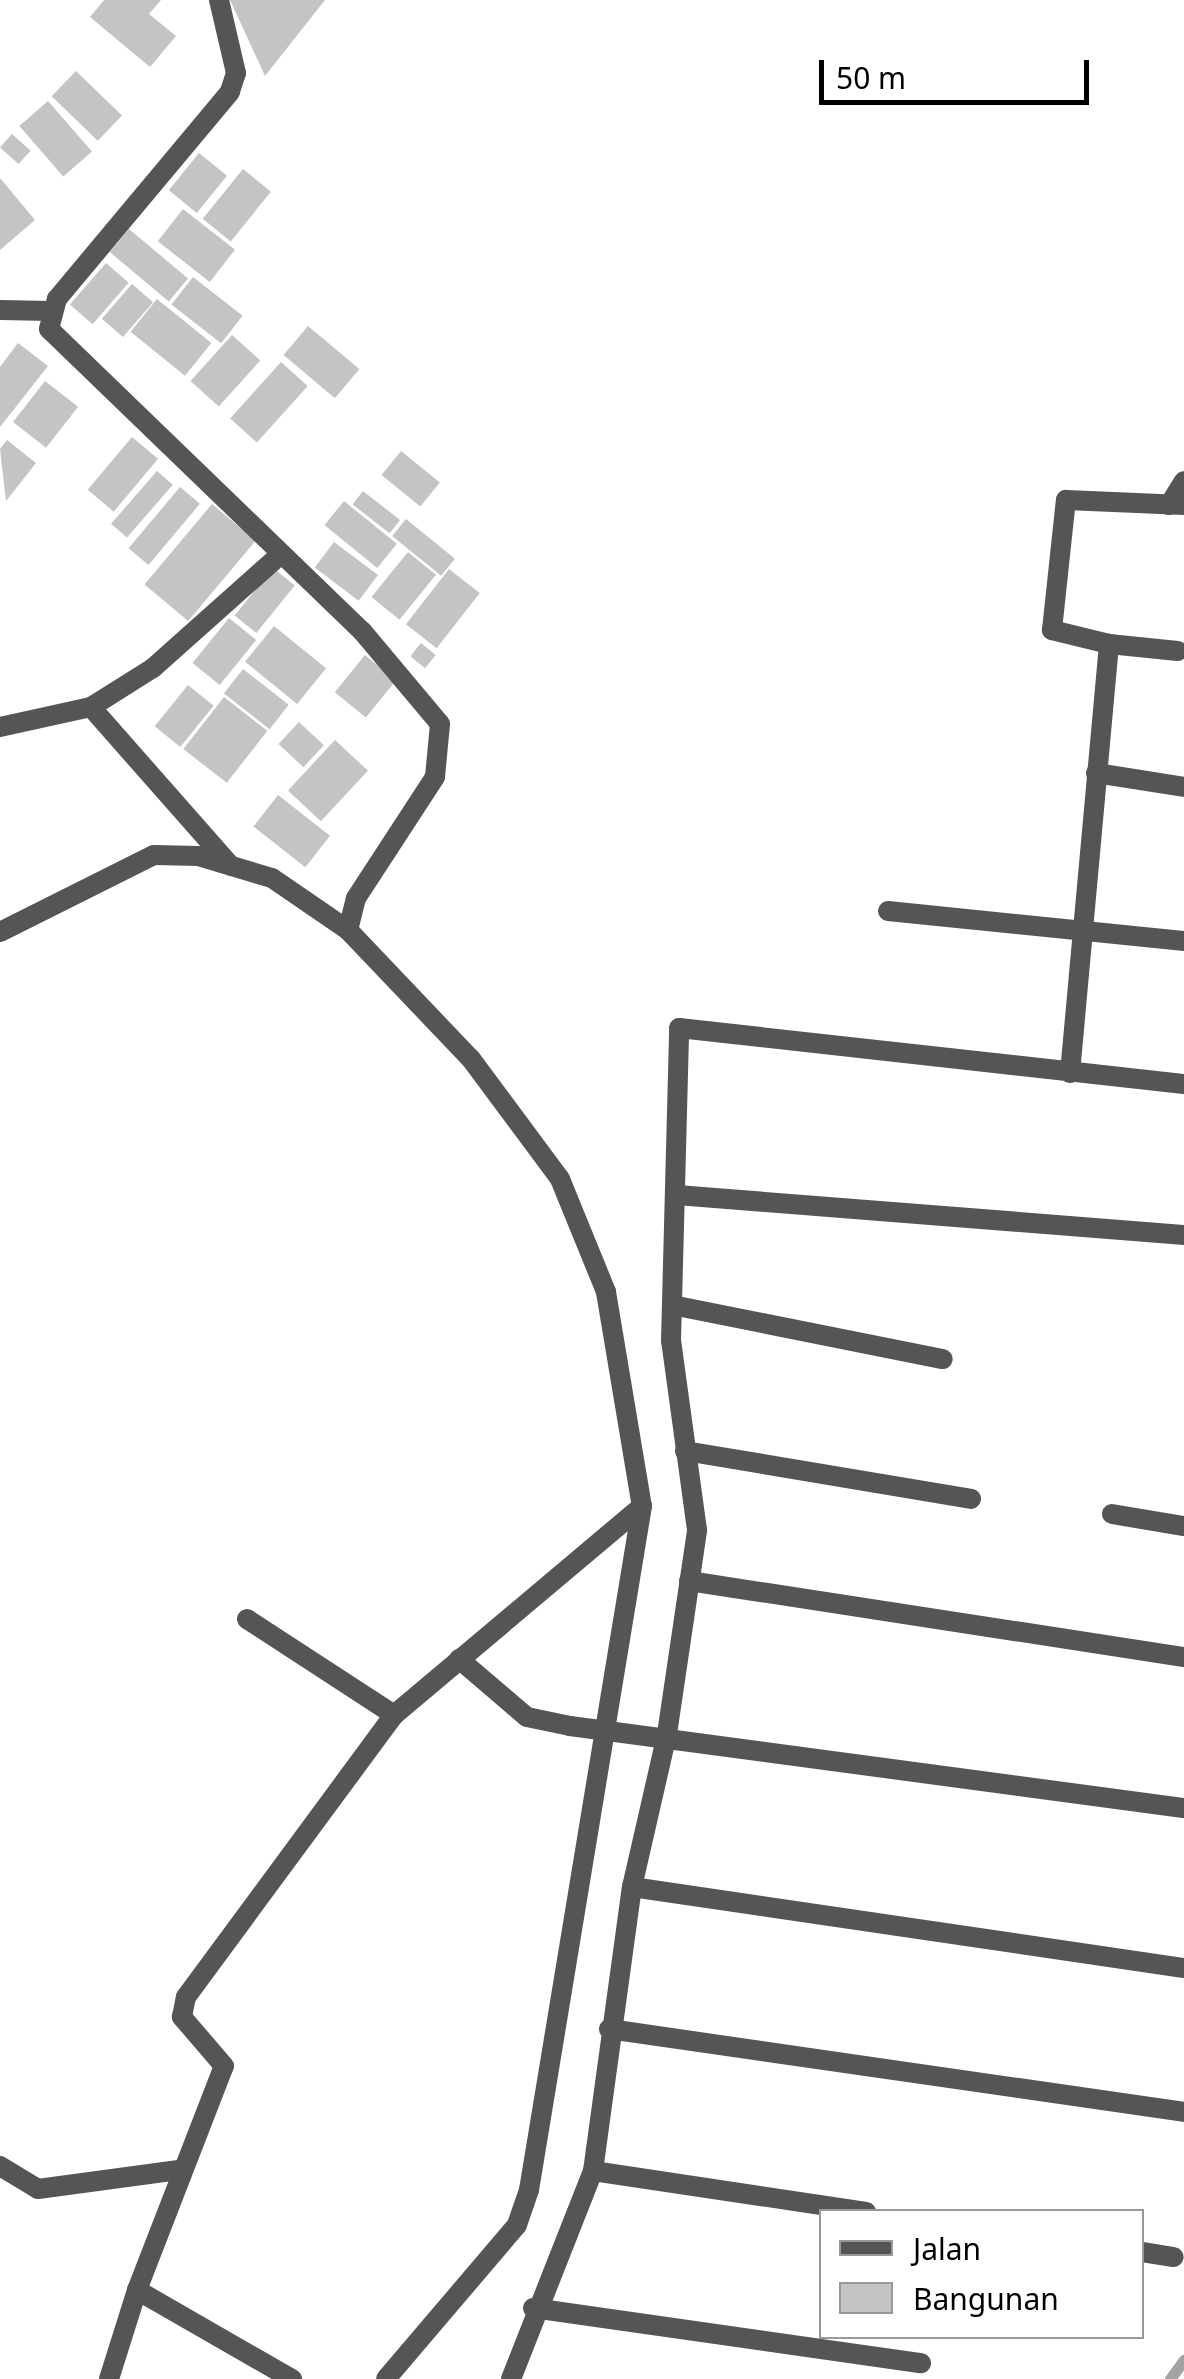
<!DOCTYPE html>
<style>
body{margin:0}
#map{position:relative;width:1184px;height:2379px;overflow:hidden;background:#fff;font-family:"Noto Sans",sans-serif}
div>[style]{position:absolute}
.stream>*{height:11px;margin:-5.5px;padding:0 5.5px;transform-origin:5.5px;border-radius:5.5px;background:#a3a3a3}
.building>*{inset:0;background:#c4c4c4;transform-origin:0 0}
.street>*{height:20px;margin:-10px;padding:0 10px;transform-origin:10px;border-radius:10px;background:#555}
span{translate:-50% -50%;white-space:nowrap;text-align:center;line-height:1.15;-webkit-text-stroke:10px #fff;paint-order:stroke}
.legend{position:absolute;left:819px;top:2209px;width:325px;height:130px;box-sizing:border-box;background:#fff;border:2px solid #999;margin:0;padding:12px 18px;list-style:none;font-size:30px;color:#000}
.legend li{display:flex;align-items:center;gap:20px;height:50px}
.legend b{width:50px;border:2px solid #999}
.scale{position:absolute;left:819px;top:60px;width:270px;height:45px;box-sizing:border-box;border:5px solid #000;border-top:0;padding-left:12px;font-size:30px;line-height:35px;white-space:nowrap;color:#000;-webkit-text-stroke:8px #fff;paint-order:stroke}
</style>
<div id="map">
<div class="stream">
<i style="left:1170px;top:2379px;width:24px;rotate:-54deg"></i>
</div>
<div class="building">
<i style="clip-path:polygon(104px 0,161px 0,149px 14px,176px 36px,150px 67px,90px 17px)"></i>
<i style="clip-path:polygon(230px 0,325px 0,265px 76px)"></i>
<i style="left:76px;top:71px;width:64px;height:35px;rotate:44deg"></i>
<i style="left:48px;top:101px;width:67px;height:38px;rotate:49deg"></i>
<i style="left:12px;top:134px;width:25px;height:18px;rotate:42deg"></i>
<i style="left:199px;top:153px;width:36px;height:48px;rotate:39deg"></i>
<i style="left:243px;top:169px;width:36px;height:64px;rotate:39deg"></i>
<i style="clip-path:polygon(0 178px,35px 220px,0 250px)"></i>
<i style="left:183px;top:209px;width:66px;height:41px;rotate:38deg"></i>
<i style="left:129px;top:229px;width:77px;height:30px;rotate:40deg"></i>
<i style="left:106px;top:263px;width:30px;height:55px;rotate:41deg"></i>
<i style="left:193px;top:277px;width:63px;height:35px;rotate:38deg"></i>
<i style="left:132px;top:284px;width:28px;height:46px;rotate:41deg"></i>
<i style="left:157px;top:299px;width:70px;height:42px;rotate:39deg"></i>
<i style="left:308px;top:326px;width:67px;height:38px;rotate:40deg"></i>
<i style="left:232px;top:335px;width:38px;height:62px;rotate:42deg"></i>
<i style="clip-path:polygon(18px 343px,48px 366px,0 427px,0 367px)"></i>
<i style="left:281px;top:362px;width:36px;height:76px;rotate:42deg"></i>
<i style="left:45px;top:381px;width:42px;height:52px;rotate:38deg"></i>
<i style="left:132px;top:437px;width:34px;height:69px;rotate:40deg"></i>
<i style="clip-path:polygon(7px 440px,36px 463px,6px 501px,0 449px)"></i>
<i style="left:401px;top:451px;width:50px;height:31px;rotate:39deg"></i>
<i style="left:157px;top:471px;width:21px;height:70px;rotate:41deg"></i>
<i style="left:180px;top:487px;width:26px;height:80px;rotate:40deg"></i>
<i style="left:363px;top:491px;width:47px;height:17px;rotate:38deg"></i>
<i style="left:344px;top:501px;width:68px;height:31px;rotate:39deg"></i>
<i style="left:212px;top:504px;width:57px;height:105px;rotate:40deg"></i>
<i style="left:406px;top:519px;width:63px;height:22px;rotate:39deg"></i>
<i style="left:334px;top:542px;width:55px;height:32px;rotate:37deg"></i>
<i style="left:408px;top:552px;width:36px;height:58px;rotate:39deg"></i>
<i style="left:273px;top:568px;width:28px;height:61px;rotate:39deg"></i>
<i style="left:449px;top:569px;width:39px;height:70px;rotate:38deg"></i>
<i style="left:229px;top:618px;width:35px;height:58px;rotate:39deg"></i>
<i style="left:274px;top:626px;width:67px;height:46px;rotate:39deg"></i>
<i style="left:421px;top:643px;width:19px;height:17px;rotate:39deg"></i>
<i style="left:365px;top:655px;width:40px;height:48px;rotate:39deg"></i>
<i style="left:243px;top:669px;width:58px;height:31px;rotate:38deg"></i>
<i style="left:188px;top:685px;width:33px;height:53px;rotate:39deg"></i>
<i style="left:224px;top:697px;width:55px;height:66px;rotate:38deg"></i>
<i style="left:299px;top:722px;width:34px;height:30px;rotate:43deg"></i>
<i style="left:335px;top:740px;width:45px;height:69px;rotate:43deg"></i>
<i style="left:278px;top:795px;width:66px;height:40px;rotate:38deg"></i>
</div>
<div class="street">
<i style="left:219px;top:0;width:75px;rotate:76.9deg"></i>
<i style="left:236px;top:73px;width:20px;rotate:108deg"></i>
<i style="left:230px;top:92px;width:270px;rotate:129.9deg"></i>
<i style="left:57px;top:299px;width:31px;rotate:105deg"></i>
<i style="left:49px;top:329px;width:435px;rotate:44deg"></i>
<i style="left:362px;top:631px;width:121px;rotate:50deg"></i>
<i style="left:440px;top:724px;width:53px;rotate:95.4deg"></i>
<i style="left:435px;top:777px;width:145px;rotate:123.1deg"></i>
<i style="left:356px;top:898px;width:33px;rotate:104deg"></i>
<i style="left:348px;top:930px;width:178px;rotate:46.4deg"></i>
<i style="left:471px;top:1059px;width:149px;rotate:53.4deg"></i>
<i style="left:560px;top:1179px;width:122px;rotate:67.8deg"></i>
<i style="left:606px;top:1292px;width:217px;rotate:80.5deg"></i>
<i style="left:642px;top:1506px;width:693px;rotate:99.38deg"></i>
<i style="left:529px;top:2190px;width:37px;rotate:109deg"></i>
<i style="left:517px;top:2225px;width:202px;rotate:130.4deg"></i>
<i style="left:0;top:310px;width:51px;rotate:1.1deg"></i>
<i style="left:1169px;top:505px;width:28px;rotate:-58deg"></i>
<i style="left:1109px;top:644px;width:59px;rotate:-166.2deg"></i>
<i style="left:1052px;top:630px;width:131px;rotate:-83.9deg"></i>
<i style="left:1066px;top:500px;width:118px;rotate:2.4deg"></i>
<i style="left:0;top:727px;width:93px;rotate:-12.4deg"></i>
<i style="left:1096px;top:773px;width:89px;rotate:9deg"></i>
<i style="left:231px;top:866px;width:212px;rotate:-131.4deg"></i>
<i style="left:91px;top:707px;width:73px;rotate:-32.2deg"></i>
<i style="left:153px;top:668px;width:170px;rotate:-41.7deg"></i>
<i style="left:888px;top:911px;width:298px;rotate:5.8deg"></i>
<i style="left:0;top:932px;width:172px;rotate:-26.6deg"></i>
<i style="left:154px;top:855px;width:44px;rotate:1.3deg"></i>
<i style="left:198px;top:856px;width:77px;rotate:16.6deg"></i>
<i style="left:272px;top:878px;width:92px;rotate:34.4deg"></i>
<i style="left:1070px;top:1073px;width:431px;rotate:-84.8deg"></i>
<i style="left:1109px;top:644px;width:69px;rotate:5.8deg"></i>
<i style="left:677px;top:1195px;width:509px;rotate:4.51deg"></i>
<i style="left:672px;top:1305px;width:276px;rotate:11.3deg"></i>
<i style="left:685px;top:1451px;width:290px;rotate:9.5deg"></i>
<i style="left:1112px;top:1514px;width:73px;rotate:9.5deg"></i>
<i style="left:689px;top:1581px;width:501px;rotate:8.73deg"></i>
<i style="left:247px;top:1619px;width:176px;rotate:33.1deg"></i>
<i style="left:459px;top:1659px;width:89px;rotate:40.5deg"></i>
<i style="left:527px;top:1717px;width:44px;rotate:11.8deg"></i>
<i style="left:570px;top:1726px;width:619px;rotate:7.61deg"></i>
<i style="left:632px;top:1887px;width:558px;rotate:8.35deg"></i>
<i style="left:609px;top:2029px;width:581px;rotate:8.21deg"></i>
<i style="left:0;top:2166px;width:44px;rotate:31.2deg"></i>
<i style="left:38px;top:2189px;width:142px;rotate:-7.7deg"></i>
<i style="left:593px;top:2171px;width:276px;rotate:8.5deg"></i>
<i style="left:1142px;top:2252px;width:32px;rotate:9deg"></i>
<i style="left:137px;top:2290px;width:240px;rotate:-68.8deg"></i>
<i style="left:224px;top:2066px;width:65px;rotate:-130.6deg"></i>
<i style="left:182px;top:2017px;width:20px;rotate:-79deg"></i>
<i style="left:186px;top:1997px;width:350px;rotate:-53.6deg"></i>
<i style="left:394px;top:1715px;width:324px;rotate:-40.1deg"></i>
<i style="left:533px;top:2308px;width:392px;rotate:8.1deg"></i>
<i style="left:109px;top:2379px;width:93px;rotate:-72.5deg"></i>
<i style="left:137px;top:2290px;width:179px;rotate:29.9deg"></i>
<i style="left:511px;top:2379px;width:224px;rotate:-68.5deg"></i>
<i style="left:593px;top:2171px;width:287px;rotate:-82.2deg"></i>
<i style="left:632px;top:1887px;width:157px;rotate:-77.1deg"></i>
<i style="left:667px;top:1734px;width:206px;rotate:-81.6deg"></i>
<i style="left:697px;top:1530px;width:191px;rotate:-97.8deg"></i>
<i style="left:671px;top:1341px;width:313px;rotate:-88.5deg"></i>
<i style="left:679px;top:1028px;width:508px;rotate:6.33deg"></i>
</div>
<ul class="legend">
<li><b style="height:12px;background:#555"></b>Jalan</li>
<li><b style="height:28px;background:#c4c4c4"></b>Bangunan</li>
</ul>
<div class="scale">50 m</div>
</div>
